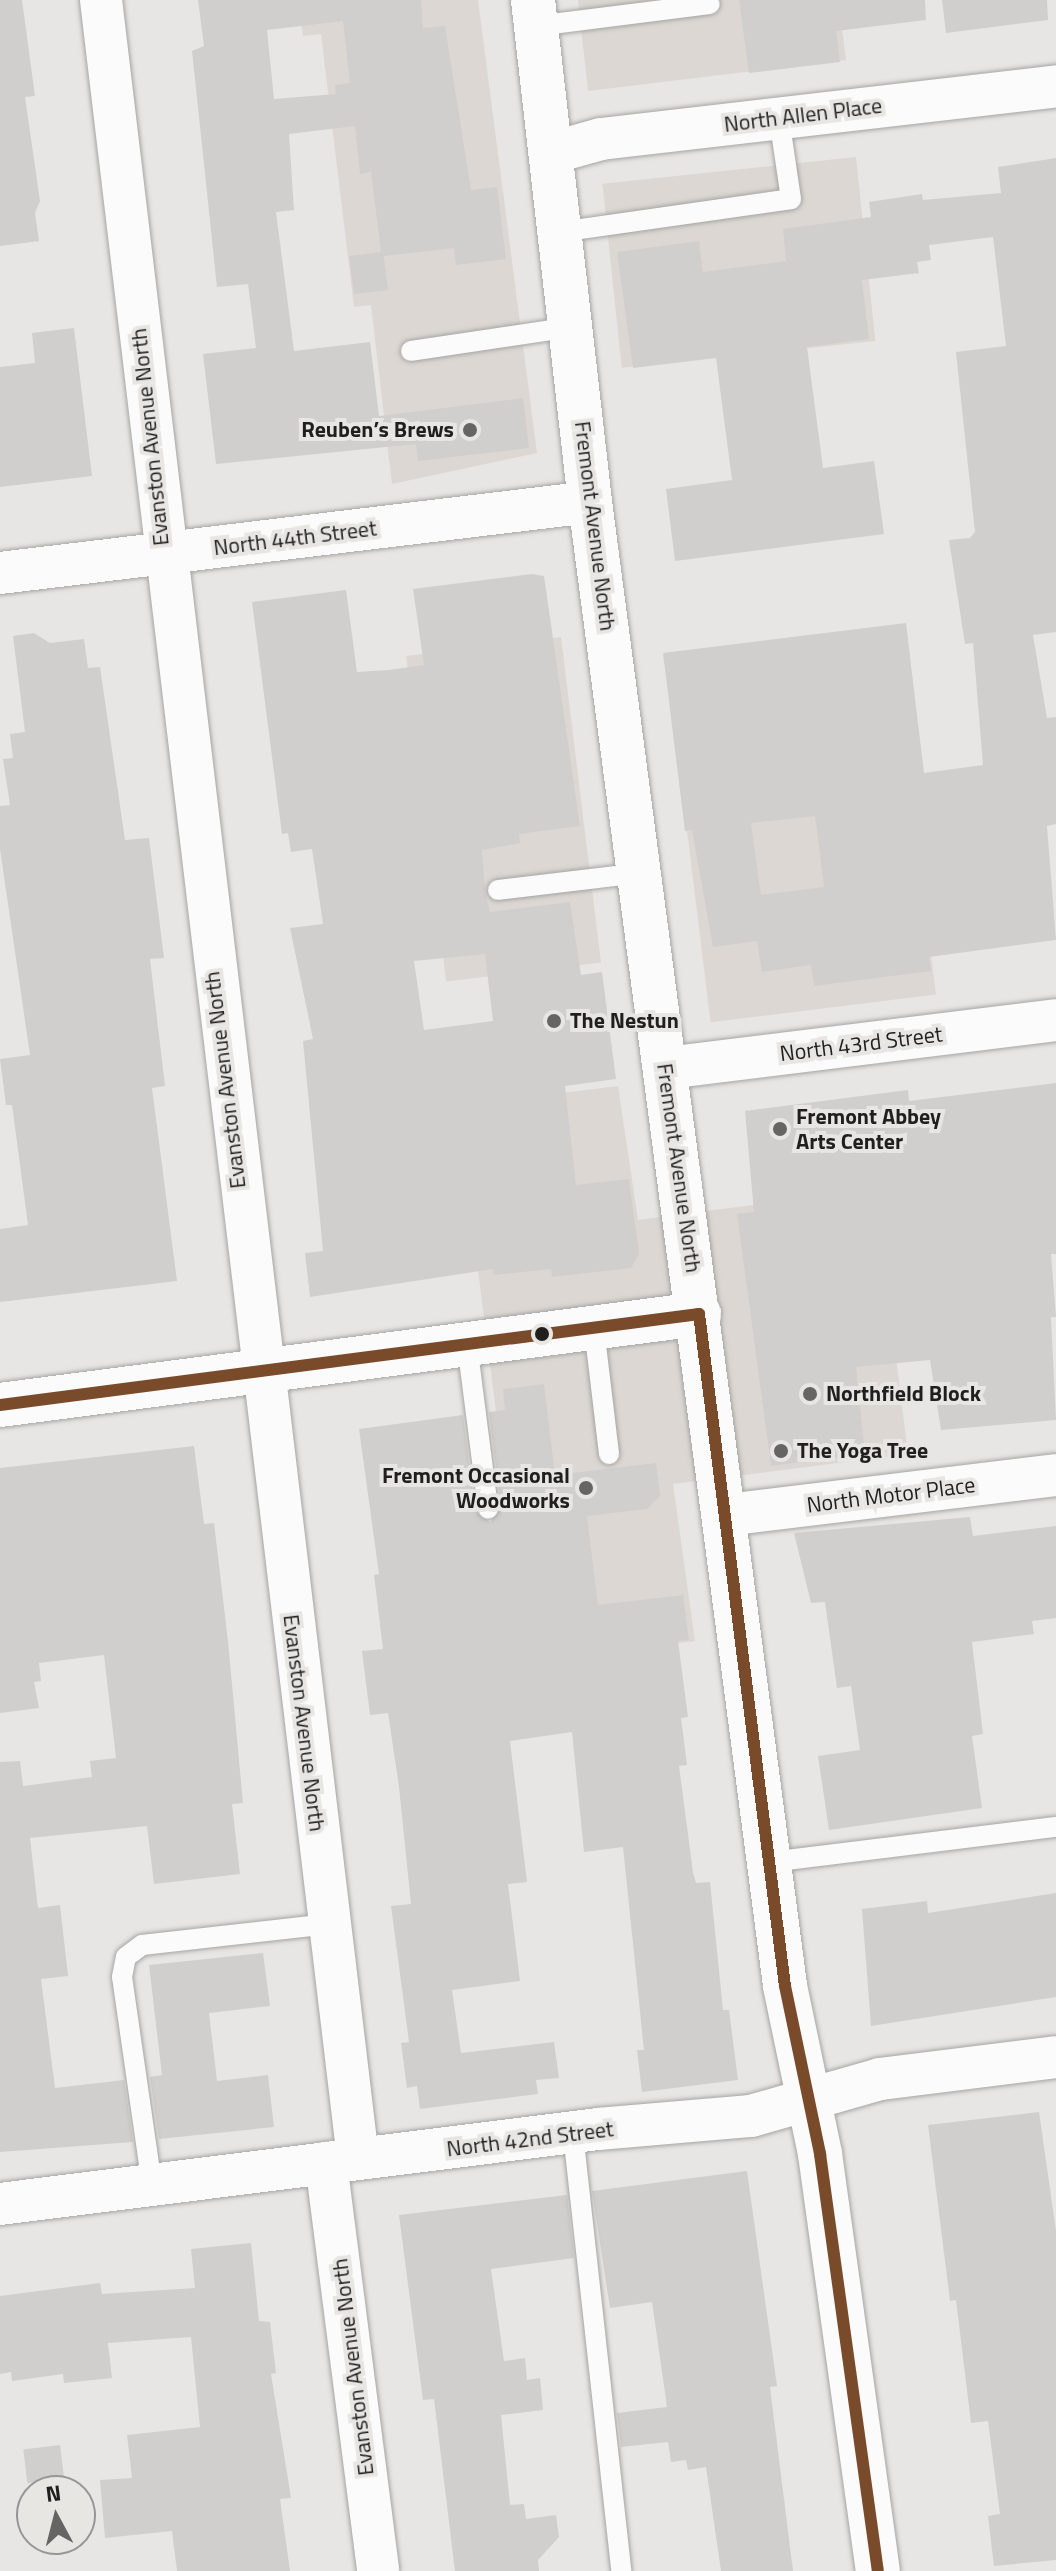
<!DOCTYPE html>
<meta charset="utf-8">
<style>
body{margin:0}
#map{position:relative;width:1056px;height:2571px;overflow:hidden;background:#e7e6e4;font-family:"Titillium Web",sans-serif}
div>[style]{position:absolute}
.built>*{inset:0;background:#dcd7d2;transform-origin:0 0}
.building>*{inset:0;background:#d0cfce;transform-origin:0 0}
.roads{filter:drop-shadow(0 0 2px #a6a5a4) drop-shadow(0 0 2px #a6a5a4)}
.lane>*{height:20px;margin:-10px;padding:0 10px;transform-origin:10px;border-radius:10px;background:#fbfbfb}
.street>*{height:42px;margin:-21px;padding:0 21px;transform-origin:21px;border-radius:21px;background:#fbfbfb}
.secondary>*{height:44px;margin:-22px;padding:0 22px;transform-origin:22px;border-radius:22px;background:#fbfbfb}
.bus-1>*{height:12px;margin:-6px;padding:0 6px;transform-origin:6px;border-radius:6px;background:#7a4b2a}
.dots>*{width:22px;height:22px;translate:-50% -50%;box-sizing:border-box;border:4px solid #e8e6e3;border-radius:50%}
span{translate:-50% -50%;white-space:nowrap;text-align:center;line-height:1.15;-webkit-text-stroke:8px #e8e6e3;paint-order:stroke}
.street-label{font-size:22px;color:#201f1e}
.poi-label{font-size:22px;color:#201f1e;font-weight:700}
.right{translate:-100% -50%;text-align:right}
.left{translate:0 -50%;text-align:left}
.north{position:absolute;left:16px;top:2475px;width:80px;height:80px;box-sizing:border-box;background:#e8e6e3;border:2px solid #989694;border-radius:50%;rotate:353deg;font-size:22px;font-weight:700;line-height:32px;text-align:center;color:#201f1e}
.north::after{content:'';display:block;margin:auto;width:28px;height:36px;background:#666563;clip-path:polygon(50% 0,100% 100%,50% 72%,0 100%)}
</style>
<div id="map">
<div class="built">
<i style="clip-path:polygon(298px 0,478px 0,537px 453px,392px 484px,371px 305px,354px 307px,321px 34px,303px 36px)"></i>
<i style="clip-path:polygon(578px 0,838px 0,846px 60px,588px 91px)"></i>
<i style="left:856px;top:157px;width:185px;height:255px;rotate:84deg"></i>
<i style="left:561px;top:637px;width:328px;height:156px;rotate:83deg"></i>
<i style="left:912px;top:800px;width:196px;height:227px;rotate:83deg"></i>
<i style="clip-path:polygon(618px 1086px,638px 1220px,875px 1189px,908px 1454px,673px 1484px,695px 1641px,528px 1662px,457px 1106px)"></i>
</div>
<div class="building">
<i style="clip-path:polygon(0 0,22px 0,35px 96px,25px 97px,40px 201px,35px 213px,39px 241px,0 246px)"></i>
<i style="clip-path:polygon(evenodd,198px 0,421px 0,423px 28px,445px 26px,471px 190px,497px 187px,506px 259px,456px 265px,454px 248px,384px 256px,388px 290px,354px 294px,349px 256px,381px 252px,371px 172px,360px 174px,355px 126px,289px 134px,294px 210px,276px 212px,294px 351px,370px 342px,379px 416px,523px 398px,529px 448px,418px 461px,416px 444px,216px 464px,203px 354px,256px 348px,248px 284px,217px 287px,192px 51px,204px 46px,198px 0,343px 21px,350px 83px,335px 85px,336px 94px,274px 99px,267px 30px,343px 21px)"></i>
<i style="clip-path:polygon(739px 0,925px 0,926px 20px,836px 31px,840px 62px,749px 73px)"></i>
<i style="clip-path:polygon(942px 0,1047px 0,1048px 20px,946px 33px)"></i>
<i style="clip-path:polygon(evenodd,1056px 158px,1056px 632px,1033px 635px,1047px 718px,1056px 717px,1056px 824px,1047px 826px,1056px 940px,929px 957px,931px 971px,814px 986px,811px 965px,762px 972px,757px 941px,713px 947px,692px 830px,685px 831px,663px 653px,906px 623px,924px 773px,983px 765px,973px 643px,965px 644px,949px 540px,970px 538px,975px 532px,956px 352px,1006px 346px,993px 237px,929px 245px,931px 260px,917px 262px,919px 273px,862px 280px,869px 339px,807px 347px,823px 468px,874px 461px,884px 534px,675px 561px,666px 489px,732px 480px,716px 358px,633px 368px,617px 252px,699px 241px,703px 272px,786px 261px,783px 229px,871px 217px,869px 202px,922px 194px,923px 200px,1001px 193px,998px 167px,1056px 158px,815px 816px,824px 887px,761px 895px,751px 823px,815px 816px)"></i>
<i style="clip-path:polygon(74px 328px,92px 476px,0 487px,0 367px,35px 363px,32px 333px)"></i>
<i style="clip-path:polygon(evenodd,532px 574px,544px 576px,580px 826px,519px 834px,520px 843px,482px 850px,485px 892px,490px 912px,570px 902px,581px 975px,602px 972px,616px 1079px,565px 1086px,576px 1185px,629px 1179px,639px 1254px,631px 1268px,552px 1277px,551px 1269px,494px 1275px,493px 1269px,310px 1297px,305px 1253px,323px 1251px,303px 1041px,313px 1039px,290px 928px,323px 924px,312px 849px,291px 852px,288px 833px,282px 834px,252px 602px,346px 590px,357px 672px,389px 670px,424px 665px,413px 589px,532px 574px,485px 954px,493px 1021px,424px 1030px,414px 961px,485px 954px)"></i>
<i style="clip-path:polygon(34px 633px,50px 643px,84px 639px,88px 668px,100px 667px,125px 840px,149px 838px,164px 958px,150px 959px,165px 1086px,152px 1088px,177px 1281px,0 1302px,0 1229px,28px 1225px,12px 1105px,6px 1105px,0 1059px,30px 1055px,0 849px,0 806px,10px 805px,3px 759px,13px 758px,10px 734px,25px 732px,13px 636px)"></i>
<i style="clip-path:polygon(1056px 1083px,1056px 1254px,1051px 1254px,1056px 1317px,1051px 1317px,1056px 1420px,941px 1430px,930px 1360px,856px 1367px,865px 1454px,771px 1466px,737px 1214px,754px 1212px,745px 1111px,908px 1090px,909px 1101px)"></i>
<i style="clip-path:polygon(544px 1384px,555px 1475px,656px 1463px,660px 1496px,647px 1509px,587px 1516px,598px 1605px,683px 1595px,689px 1640px,678px 1641px,688px 1717px,681px 1718px,687px 1765px,679px 1766px,693px 1872px,696px 1883px,710px 1882px,723px 2010px,729px 2010px,738px 2080px,642px 2092px,637px 2050px,644px 2050px,623px 1847px,584px 1852px,572px 1732px,510px 1741px,527px 1882px,508px 1884px,520px 1981px,452px 1990px,461px 2053px,554px 2042px,559px 2078px,536px 2080px,538px 2094px,420px 2109px,417px 2086px,407px 2088px,401px 2043px,409px 2042px,391px 1906px,411px 1904px,399px 1787px,388px 1713px,370px 1715px,362px 1651px,383px 1649px,374px 1575px,379px 1574px,359px 1429px,463px 1415px,475px 1511px,490px 1522px,501px 1507px,489px 1412px,505px 1410px,503px 1389px)"></i>
<i style="clip-path:polygon(194px 1446px,204px 1524px,214px 1523px,228px 1641px,243px 1803px,232px 1804px,240px 1874px,154px 1884px,147px 1826px,30px 1838px,38px 1908px,60px 1905px,68px 1976px,41px 1979px,55px 2088px,124px 2080px,133px 2142px,0 2152px,0 1762px,20px 1761px,23px 1786px,92px 1777px,90px 1761px,116px 1758px,104px 1655px,39px 1663px,41px 1681px,34px 1682px,39px 1708px,0 1713px,0 1468px)"></i>
<i style="clip-path:polygon(970px 1517px,973px 1536px,1056px 1526px,1056px 1618px,1032px 1621px,1034px 1634px,972px 1642px,983px 1734px,972px 1736px,982px 1808px,829px 1830px,818px 1756px,860px 1750px,851px 1686px,837px 1688px,825px 1602px,811px 1603px,794px 1533px)"></i>
<i style="clip-path:polygon(1056px 1893px,1056px 1997px,871px 2026px,862px 1909px,927px 1901px,928px 1913px)"></i>
<i style="clip-path:polygon(263px 1953px,270px 2006px,209px 2013px,217px 2081px,268px 2075px,274px 2127px,159px 2139px,150px 2077px,162px 2075px,149px 1965px)"></i>
<i style="clip-path:polygon(1039px 2112px,1056px 2231px,1056px 2560px,994px 2566px,988px 2516px,1000px 2514px,988px 2421px,971px 2423px,956px 2300px,950px 2301px,928px 2125px)"></i>
<i style="clip-path:polygon(747px 2171px,777px 2386px,770px 2387px,793px 2571px,721px 2571px,706px 2467px,688px 2470px,686px 2460px,671px 2462px,668px 2442px,621px 2447px,617px 2413px,667px 2407px,652px 2302px,610px 2308px,592px 2191px)"></i>
<i style="clip-path:polygon(567px 2195px,574px 2258px,491px 2269px,504px 2361px,525px 2358px,527px 2380px,540px 2378px,543px 2410px,501px 2415px,510px 2505px,524px 2504px,526px 2519px,556px 2515px,559px 2537px,538px 2560px,539px 2571px,455px 2571px,434px 2399px,423px 2400px,399px 2215px)"></i>
<i style="clip-path:polygon(251px 2243px,259px 2321px,270px 2322px,276px 2373px,271px 2374px,291px 2498px,280px 2499px,290px 2571px,177px 2571px,172px 2531px,105px 2538px,100px 2480px,132px 2478px,127px 2435px,200px 2427px,191px 2337px,108px 2343px,112px 2378px,64px 2383px,63px 2374px,12px 2381px,11px 2372px,0 2374px,0 2296px,100px 2283px,102px 2294px,195px 2288px,191px 2249px)"></i>
<i style="left:60px;top:2445px;width:34px;height:37px;rotate:83deg"></i>
</div>
<div class="roads">
<div class="lane">
<i style="left:536px;top:26px;width:175px;rotate:-7.2deg"></i>
<i style="left:560px;top:232px;width:233px;rotate:-8.1deg"></i>
<i style="left:791px;top:199px;width:82px;rotate:-98.4deg"></i>
<i style="left:411px;top:351px;width:162px;rotate:-8.5deg"></i>
<i style="left:498px;top:890px;width:143px;rotate:-6.8deg"></i>
<i style="left:594px;top:1328px;width:127px;rotate:83.2deg"></i>
<i style="left:467px;top:1344px;width:166px;rotate:82.7deg"></i>
<i style="left:770px;top:1862px;width:288px;rotate:-7deg"></i>
<i style="left:573px;top:2133px;width:441px;rotate:83.7deg"></i>
<i style="left:152px;top:2185px;width:210px;rotate:-98.2deg"></i>
<i style="left:122px;top:1977px;width:20px;rotate:-79deg"></i>
<i style="left:126px;top:1957px;width:20px;rotate:-37deg"></i>
<i style="left:142px;top:1945px;width:188px;rotate:-6.4deg"></i>
</div>
<div class="street">
<i style="left:101px;top:0;width:2174px;rotate:83.21deg"></i>
<i style="left:551px;top:153px;width:52px;rotate:-15.6deg"></i>
<i style="left:601px;top:139px;width:458px;rotate:-6.6deg"></i>
<i style="left:0;top:573px;width:594px;rotate:-6.86deg"></i>
<i style="left:666px;top:1068px;width:393px;rotate:-7deg"></i>
<i style="left:726px;top:1515px;width:332px;rotate:-6.9deg"></i>
<i style="left:326px;top:2163px;width:411px;rotate:82.7deg"></i>
<i style="left:0;top:2204px;width:603px;rotate:-7.15deg"></i>
<i style="left:598px;top:2129px;width:154px;rotate:-4.9deg"></i>
<i style="left:751px;top:2116px;width:134px;rotate:-16deg"></i>
<i style="left:880px;top:2079px;width:177px;rotate:-7.1deg"></i>
</div>
<div class="secondary">
<i style="left:533px;top:0;width:505px;rotate:83.52deg"></i>
<i style="left:590px;top:502px;width:1497px;rotate:82.51deg"></i>
<i style="left:785px;top:1986px;width:172px;rotate:78.2deg"></i>
<i style="left:820px;top:2154px;width:421px;rotate:82.1deg"></i>
<i style="left:0;top:1405px;width:705px;rotate:-7.42deg"></i>
</div>
</div>
<div class="bus-1">
<i style="left:699px;top:1314px;width:677px;rotate:82.71deg"></i>
<i style="left:785px;top:1986px;width:172px;rotate:78.2deg"></i>
<i style="left:820px;top:2154px;width:421px;rotate:82.1deg"></i>
<i style="left:0;top:1405px;width:705px;rotate:-7.42deg"></i>
</div>
<div class="dots">
<i style="left:470px;top:430px;background:#666563"></i>
<i style="left:554px;top:1021px;background:#666563"></i>
<i style="left:780px;top:1129px;background:#666563"></i>
<i style="left:542px;top:1334px;background:#201f1e"></i>
<i style="left:810px;top:1394px;background:#666563"></i>
<i style="left:781px;top:1451px;background:#666563"></i>
<i style="left:586px;top:1488px;background:#666563"></i>
</div>
<div class="street-label">
<span style="left:803px;top:115px;rotate:-7deg">North Allen Place</span>
<span style="left:150px;top:437px;rotate:-96deg">Evanston Avenue North</span>
<span style="left:595px;top:526px;rotate:83deg">Fremont Avenue North</span>
<span style="left:295px;top:538px;rotate:-7deg">North 44th Street</span>
<span style="left:861px;top:1044px;rotate:-7deg">North 43rd Street</span>
<span style="left:225px;top:1080px;rotate:-97deg">Evanston Avenue North</span>
<span style="left:679px;top:1168px;rotate:82deg">Fremont Avenue North</span>
<span style="left:891px;top:1495px;rotate:-7deg">North Motor Place</span>
<span style="left:304px;top:1723px;rotate:83deg">Evanston Avenue North</span>
<span style="left:530px;top:2139px;rotate:-7deg">North 42nd Street</span>
<span style="left:353px;top:2367px;rotate:-97deg">Evanston Avenue North</span>
</div>
<div class="poi-label">
<span class="right" style="left:454px;top:430px">Reuben’s Brews</span>
<span class="left" style="left:570px;top:1021px">The Nestun</span>
<span class="left" style="left:796px;top:1129px">Fremont Abbey<br>Arts Center</span>
<span class="left" style="left:826px;top:1394px">Northfield Block</span>
<span class="left" style="left:797px;top:1451px">The Yoga Tree</span>
<span class="right" style="left:570px;top:1488px">Fremont Occasional<br>Woodworks</span>
</div>
<div class="north">N</div>
</div>
